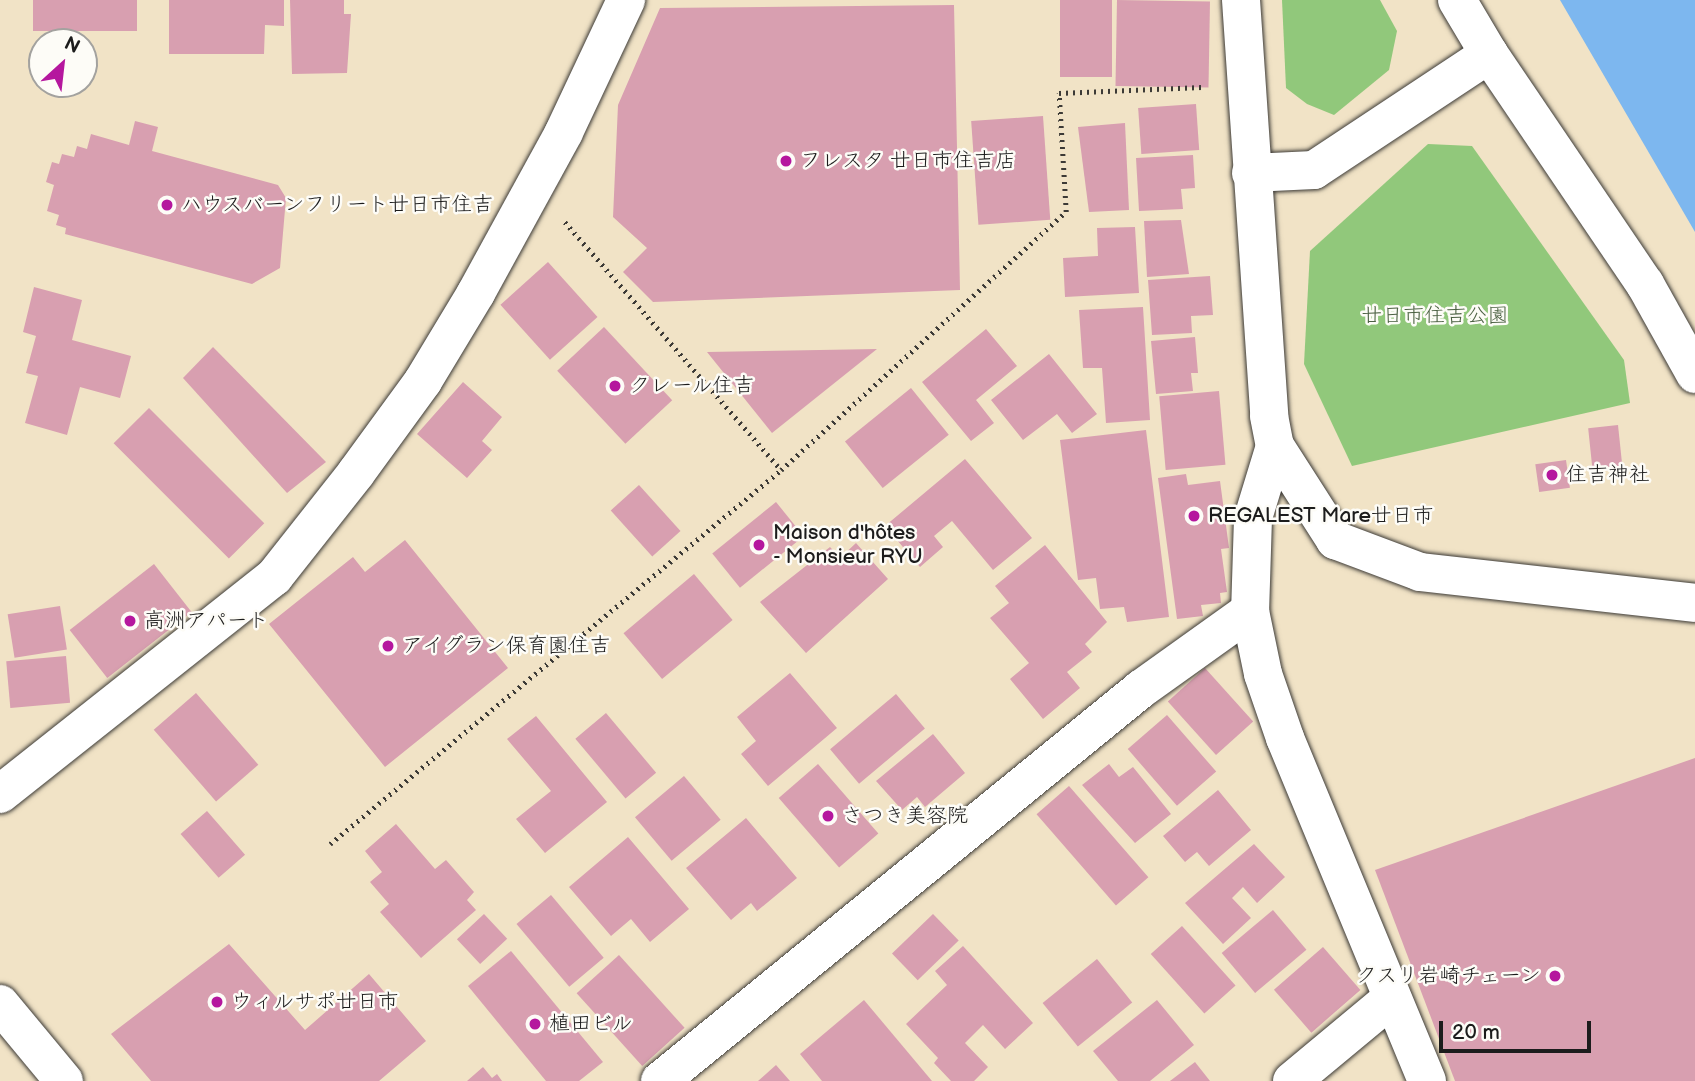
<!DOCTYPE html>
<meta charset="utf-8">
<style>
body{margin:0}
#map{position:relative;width:1695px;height:1081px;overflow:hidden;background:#f1e3c6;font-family:"Balsamiq Sans","Klee One",sans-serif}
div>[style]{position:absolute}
.green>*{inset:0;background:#91c87b}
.water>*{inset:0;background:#7db7ef}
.building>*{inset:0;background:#d89fb0;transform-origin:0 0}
.path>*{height:4.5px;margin-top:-2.25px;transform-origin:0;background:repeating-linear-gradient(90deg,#3c3a36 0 2px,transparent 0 7px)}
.roads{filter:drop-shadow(0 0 2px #3c3a36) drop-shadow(0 0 2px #3c3a36)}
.minor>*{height:38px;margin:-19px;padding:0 19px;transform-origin:19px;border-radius:19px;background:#fff}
.tertiary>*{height:38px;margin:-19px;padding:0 19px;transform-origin:19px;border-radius:19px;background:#fff}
.dots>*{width:19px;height:19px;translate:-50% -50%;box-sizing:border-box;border:4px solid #fdfcf7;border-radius:50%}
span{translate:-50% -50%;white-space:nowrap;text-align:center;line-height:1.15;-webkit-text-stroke:5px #fdfcf7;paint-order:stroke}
.poi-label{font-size:21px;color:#1c1c1c}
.left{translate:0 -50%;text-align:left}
.right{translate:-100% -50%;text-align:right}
.park-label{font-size:21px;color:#4b6142}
.north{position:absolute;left:28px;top:28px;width:70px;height:70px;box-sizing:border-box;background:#fdfcf7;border:2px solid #a3a29f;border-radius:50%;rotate:27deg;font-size:19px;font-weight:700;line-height:28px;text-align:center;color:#1c1c1c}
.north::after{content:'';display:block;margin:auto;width:24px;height:32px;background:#b5179e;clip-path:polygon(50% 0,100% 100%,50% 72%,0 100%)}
.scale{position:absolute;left:1439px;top:1021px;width:152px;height:32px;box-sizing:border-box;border:4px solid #1c1c1c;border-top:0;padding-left:9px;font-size:21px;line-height:24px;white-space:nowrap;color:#1c1c1c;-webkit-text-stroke:5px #fdfcf7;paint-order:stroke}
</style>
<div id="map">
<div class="green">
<i style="clip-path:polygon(1282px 0,1380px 0,1397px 31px,1389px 70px,1334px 115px,1307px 104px,1286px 88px)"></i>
<i style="clip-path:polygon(1428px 144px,1472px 146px,1624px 360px,1630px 403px,1352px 466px,1304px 364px,1310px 251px)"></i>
</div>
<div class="water">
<i style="clip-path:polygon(1560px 0,1695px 0,1695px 232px)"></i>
</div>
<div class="building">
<i style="left:33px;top:0;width:104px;height:31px"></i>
<i style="clip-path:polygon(169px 0,284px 0,284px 26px,265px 25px,264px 54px,169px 54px)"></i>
<i style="clip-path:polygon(290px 0,344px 0,344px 14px,351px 14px,347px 73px,292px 74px)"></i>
<i style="left:1060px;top:0;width:52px;height:77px"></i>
<i style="left:1117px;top:0;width:93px;height:86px;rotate:1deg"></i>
<i style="clip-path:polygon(954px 5px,960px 290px,653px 302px,623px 272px,647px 248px,613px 217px,618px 105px,660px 8px)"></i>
<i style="left:1196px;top:104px;width:46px;height:58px;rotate:86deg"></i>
<i style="left:1043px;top:116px;width:104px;height:72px;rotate:86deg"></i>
<i style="clip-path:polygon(135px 121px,158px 127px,152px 151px,278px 185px,286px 198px,280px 268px,252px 284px,65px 234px,66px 228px,56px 225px,59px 215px,47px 211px,54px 185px,46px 182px,52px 162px,59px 164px,62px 154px,74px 157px,77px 146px,87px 149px,91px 134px,129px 145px)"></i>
<i style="clip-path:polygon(1125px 123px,1129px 210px,1089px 212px,1078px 127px)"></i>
<i style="clip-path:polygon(1193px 155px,1195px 188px,1181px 189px,1183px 209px,1139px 211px,1136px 158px)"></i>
<i style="clip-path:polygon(1181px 220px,1189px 274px,1147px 277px,1144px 221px)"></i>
<i style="clip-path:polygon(1135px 227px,1139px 293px,1065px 297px,1063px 258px,1098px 256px,1097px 228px)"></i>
<i style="left:548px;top:262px;width:74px;height:64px;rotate:48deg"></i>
<i style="clip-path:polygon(1210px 276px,1213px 315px,1191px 316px,1192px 333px,1152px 335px,1148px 280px)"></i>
<i style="clip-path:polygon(34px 287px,82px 300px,72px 340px,131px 356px,120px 398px,80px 387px,67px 435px,25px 423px,38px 376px,26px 373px,36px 336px,23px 332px)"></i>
<i style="clip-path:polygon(1143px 307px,1150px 420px,1106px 423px,1102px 368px,1083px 368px,1079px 310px)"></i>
<i style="left:604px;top:327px;width:100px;height:64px;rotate:47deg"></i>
<i style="clip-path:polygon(986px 329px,1017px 366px,976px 400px,994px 423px,971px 441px,922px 382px)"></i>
<i style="clip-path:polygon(1195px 337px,1198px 373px,1191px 373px,1193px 391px,1156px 394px,1151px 341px)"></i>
<i style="clip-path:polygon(213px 347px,326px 462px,287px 493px,183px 378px)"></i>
<i style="clip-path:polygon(877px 349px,772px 433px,707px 352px)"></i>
<i style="clip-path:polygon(1049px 354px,1097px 414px,1072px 433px,1057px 414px,1023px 440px,991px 400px)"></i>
<i style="clip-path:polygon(463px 382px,502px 417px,482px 441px,492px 450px,467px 478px,417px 434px)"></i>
<i style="left:911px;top:388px;width:60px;height:85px;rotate:51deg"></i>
<i style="left:1219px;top:391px;width:74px;height:60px;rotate:85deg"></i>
<i style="left:149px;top:408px;width:163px;height:50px;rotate:45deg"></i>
<i style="left:1618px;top:425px;width:44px;height:30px;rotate:84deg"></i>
<i style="clip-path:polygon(1146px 430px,1169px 617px,1127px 622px,1124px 607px,1100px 609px,1096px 578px,1078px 580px,1060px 440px)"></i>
<i style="clip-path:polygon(965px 459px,1032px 538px,993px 570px,952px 521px,934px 536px,943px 547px,920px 567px,885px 526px)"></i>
<i style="left:1566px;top:460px;width:28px;height:31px;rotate:82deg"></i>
<i style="clip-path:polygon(1186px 474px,1188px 485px,1220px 481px,1229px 548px,1221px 549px,1227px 592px,1220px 593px,1221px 603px,1201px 605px,1203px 616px,1177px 619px,1158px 478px)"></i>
<i style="left:639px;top:485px;width:62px;height:38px;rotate:48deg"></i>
<i style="left:776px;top:502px;width:44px;height:82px;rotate:51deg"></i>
<i style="clip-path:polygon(405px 540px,508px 668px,385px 767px,269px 624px,353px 557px,365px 572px)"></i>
<i style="clip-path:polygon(856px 543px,888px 579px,806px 653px,760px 602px,830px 547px,840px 558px)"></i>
<i style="clip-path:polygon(1045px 545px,1107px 622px,1085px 644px,1092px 652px,1067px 672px,1080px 688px,1043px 719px,1010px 679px,1029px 663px,990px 618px,1009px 603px,995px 586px)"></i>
<i style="left:154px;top:564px;width:61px;height:107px;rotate:52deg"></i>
<i style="left:694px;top:574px;width:60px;height:92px;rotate:50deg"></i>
<i style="left:60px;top:606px;width:44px;height:53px;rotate:81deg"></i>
<i style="left:66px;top:656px;width:47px;height:60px;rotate:85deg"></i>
<i style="left:1205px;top:668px;width:72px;height:50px;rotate:48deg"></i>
<i style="clip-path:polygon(790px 673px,837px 728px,768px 786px,741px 754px,756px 741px,737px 717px)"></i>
<i style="left:196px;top:693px;width:95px;height:56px;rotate:49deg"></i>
<i style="left:896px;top:694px;width:45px;height:86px;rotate:50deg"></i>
<i style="left:606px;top:713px;width:78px;height:40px;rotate:50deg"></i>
<i style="left:1167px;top:715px;width:75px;height:52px;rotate:49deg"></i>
<i style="clip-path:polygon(536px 716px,607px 802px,545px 853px,516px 819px,551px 791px,507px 739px)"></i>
<i style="clip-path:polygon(933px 734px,965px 773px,925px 807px,917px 797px,902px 810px,876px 781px)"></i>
<i style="clip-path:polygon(1695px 758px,1695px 1081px,1455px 1081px,1375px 870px)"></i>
<i style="left:818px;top:764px;width:92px;height:52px;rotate:49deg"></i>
<i style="clip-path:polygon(1109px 764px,1119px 777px,1133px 767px,1171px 814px,1135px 843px,1082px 785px)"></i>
<i style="left:684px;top:776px;width:57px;height:64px;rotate:50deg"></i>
<i style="left:1069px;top:786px;width:121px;height:43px;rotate:49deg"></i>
<i style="clip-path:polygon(1218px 790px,1251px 830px,1209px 866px,1197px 852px,1185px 862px,1163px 836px)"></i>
<i style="left:207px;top:811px;width:58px;height:35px;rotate:49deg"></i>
<i style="clip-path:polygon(746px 818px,797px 878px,757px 911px,751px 903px,731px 920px,686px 868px)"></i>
<i style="clip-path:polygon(396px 824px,435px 869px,446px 860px,474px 892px,467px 900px,476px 910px,421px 958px,380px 912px,389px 904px,370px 882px,382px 872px,365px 851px)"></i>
<i style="clip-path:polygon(628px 837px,689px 909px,650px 942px,631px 919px,611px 936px,569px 887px)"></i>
<i style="clip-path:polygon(1254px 844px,1285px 877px,1257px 903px,1243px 887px,1232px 898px,1251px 918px,1223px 944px,1185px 903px)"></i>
<i style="left:551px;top:895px;width:82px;height:45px;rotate:50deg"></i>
<i style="left:1273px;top:910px;width:52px;height:67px;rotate:50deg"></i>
<i style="left:484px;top:914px;width:34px;height:37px;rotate:47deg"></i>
<i style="left:933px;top:914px;width:37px;height:57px;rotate:46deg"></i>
<i style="left:1182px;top:926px;width:80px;height:42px;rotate:48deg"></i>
<i style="clip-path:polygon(229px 944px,305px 1030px,369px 974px,426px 1041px,379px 1081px,151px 1081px,111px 1034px)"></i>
<i style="clip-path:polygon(963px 946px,1033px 1023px,1005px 1049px,983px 1025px,965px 1043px,988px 1067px,974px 1081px,951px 1081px,934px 1063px,938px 1058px,906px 1024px,947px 985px,935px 971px)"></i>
<i style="left:1323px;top:947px;width:57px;height:65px;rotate:49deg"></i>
<i style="clip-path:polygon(511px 951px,603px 1062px,579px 1081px,546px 1081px,468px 986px)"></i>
<i style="left:619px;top:955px;width:98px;height:57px;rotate:48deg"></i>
<i style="left:1097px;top:959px;width:56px;height:70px;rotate:51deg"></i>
<i style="clip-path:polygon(864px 1000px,932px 1081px,822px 1081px,800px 1054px)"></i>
<i style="clip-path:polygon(1157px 1000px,1194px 1045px,1150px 1081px,1118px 1081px,1093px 1051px)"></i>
<i style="clip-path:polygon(1195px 1062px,1210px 1081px,1170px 1081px)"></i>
<i style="clip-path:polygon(776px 1065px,790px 1081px,758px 1081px)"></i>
<i style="clip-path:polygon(483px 1067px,492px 1078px,497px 1074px,502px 1081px,467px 1081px)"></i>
</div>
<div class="path">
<i style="left:565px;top:222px;width:329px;rotate:48.9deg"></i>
<i style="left:781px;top:470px;width:384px;rotate:-42.2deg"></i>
<i style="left:1066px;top:212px;width:119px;rotate:-93.4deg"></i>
<i style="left:1059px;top:93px;width:143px;rotate:-2.4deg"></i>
<i style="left:330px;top:844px;width:586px;rotate:-39.67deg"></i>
</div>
<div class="roads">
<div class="minor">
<i style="left:1241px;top:0;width:417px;rotate:86.1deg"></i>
<i style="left:1269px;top:416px;width:31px;rotate:79deg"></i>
<i style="left:1275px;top:446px;width:112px;rotate:57.4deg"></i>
<i style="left:1335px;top:540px;width:91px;rotate:20.6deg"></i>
<i style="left:1420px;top:572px;width:277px;rotate:6.4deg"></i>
<i style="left:1251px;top:173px;width:63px;rotate:-2.7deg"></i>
<i style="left:1314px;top:170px;width:210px;rotate:-33.5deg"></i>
<i style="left:1275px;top:446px;width:75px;rotate:107deg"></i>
<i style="left:1253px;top:518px;width:93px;rotate:91.8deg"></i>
<i style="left:1250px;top:611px;width:64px;rotate:78.3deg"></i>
<i style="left:1263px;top:674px;width:68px;rotate:71deg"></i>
<i style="left:1285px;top:738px;width:371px;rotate:67.5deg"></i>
<i style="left:0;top:1004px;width:100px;rotate:50.3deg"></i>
<i style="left:660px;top:1081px;width:621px;rotate:-39.18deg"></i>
<i style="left:1141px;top:689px;width:134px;rotate:-35.6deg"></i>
<i style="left:1292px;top:1081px;width:130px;rotate:-39.7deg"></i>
</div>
<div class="tertiary">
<i style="left:1457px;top:0;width:63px;rotate:59.3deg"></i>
<i style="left:1489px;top:54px;width:278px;rotate:55.9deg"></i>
<i style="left:1645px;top:284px;width:103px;rotate:60.9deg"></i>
<i style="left:0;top:794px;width:350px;rotate:-38.4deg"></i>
<i style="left:274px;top:577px;width:132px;rotate:-51.7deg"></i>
<i style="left:356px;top:473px;width:114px;rotate:-53.9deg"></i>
<i style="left:423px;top:381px;width:103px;rotate:-58.9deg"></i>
<i style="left:476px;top:293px;width:183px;rotate:-61.3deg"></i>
<i style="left:564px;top:132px;width:146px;rotate:-64.8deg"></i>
</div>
</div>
<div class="dots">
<i style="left:786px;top:161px;background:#b5179e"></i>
<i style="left:167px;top:205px;background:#b5179e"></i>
<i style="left:615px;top:386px;background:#b5179e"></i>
<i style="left:1552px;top:475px;background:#b5179e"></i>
<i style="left:1194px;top:516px;background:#b5179e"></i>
<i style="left:759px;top:545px;background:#b5179e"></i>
<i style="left:130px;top:621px;background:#b5179e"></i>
<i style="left:388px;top:646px;background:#b5179e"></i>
<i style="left:828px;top:816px;background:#b5179e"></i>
<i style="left:1555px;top:976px;background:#b5179e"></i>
<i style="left:217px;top:1002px;background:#b5179e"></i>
<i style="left:535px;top:1024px;background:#b5179e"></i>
</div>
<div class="poi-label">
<span class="left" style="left:800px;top:161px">フレスタ 廿日市住吉店</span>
<span class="left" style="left:181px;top:205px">ハウスバーンフリート廿日市住吉</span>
<span class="left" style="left:629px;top:386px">クレール住吉</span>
<span class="left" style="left:1566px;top:475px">住吉神社</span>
<span class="left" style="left:1208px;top:516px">REGALEST Mare廿日市</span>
<span class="left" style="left:773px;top:545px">Maison d'hôtes<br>- Monsieur RYU</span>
<span class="left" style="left:144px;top:621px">高洲アパート</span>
<span class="left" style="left:402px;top:646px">アイグラン保育園住吉</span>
<span class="left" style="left:842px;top:816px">さつき美容院</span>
<span class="right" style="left:1541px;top:976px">クスリ岩崎チェーン</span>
<span class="left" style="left:231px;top:1002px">ウィルサポ廿日市</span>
<span class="left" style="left:549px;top:1024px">植田ビル</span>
</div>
<div class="park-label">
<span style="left:1435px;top:316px">廿日市住吉公園</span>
</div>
<div class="north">N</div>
<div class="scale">20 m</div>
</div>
